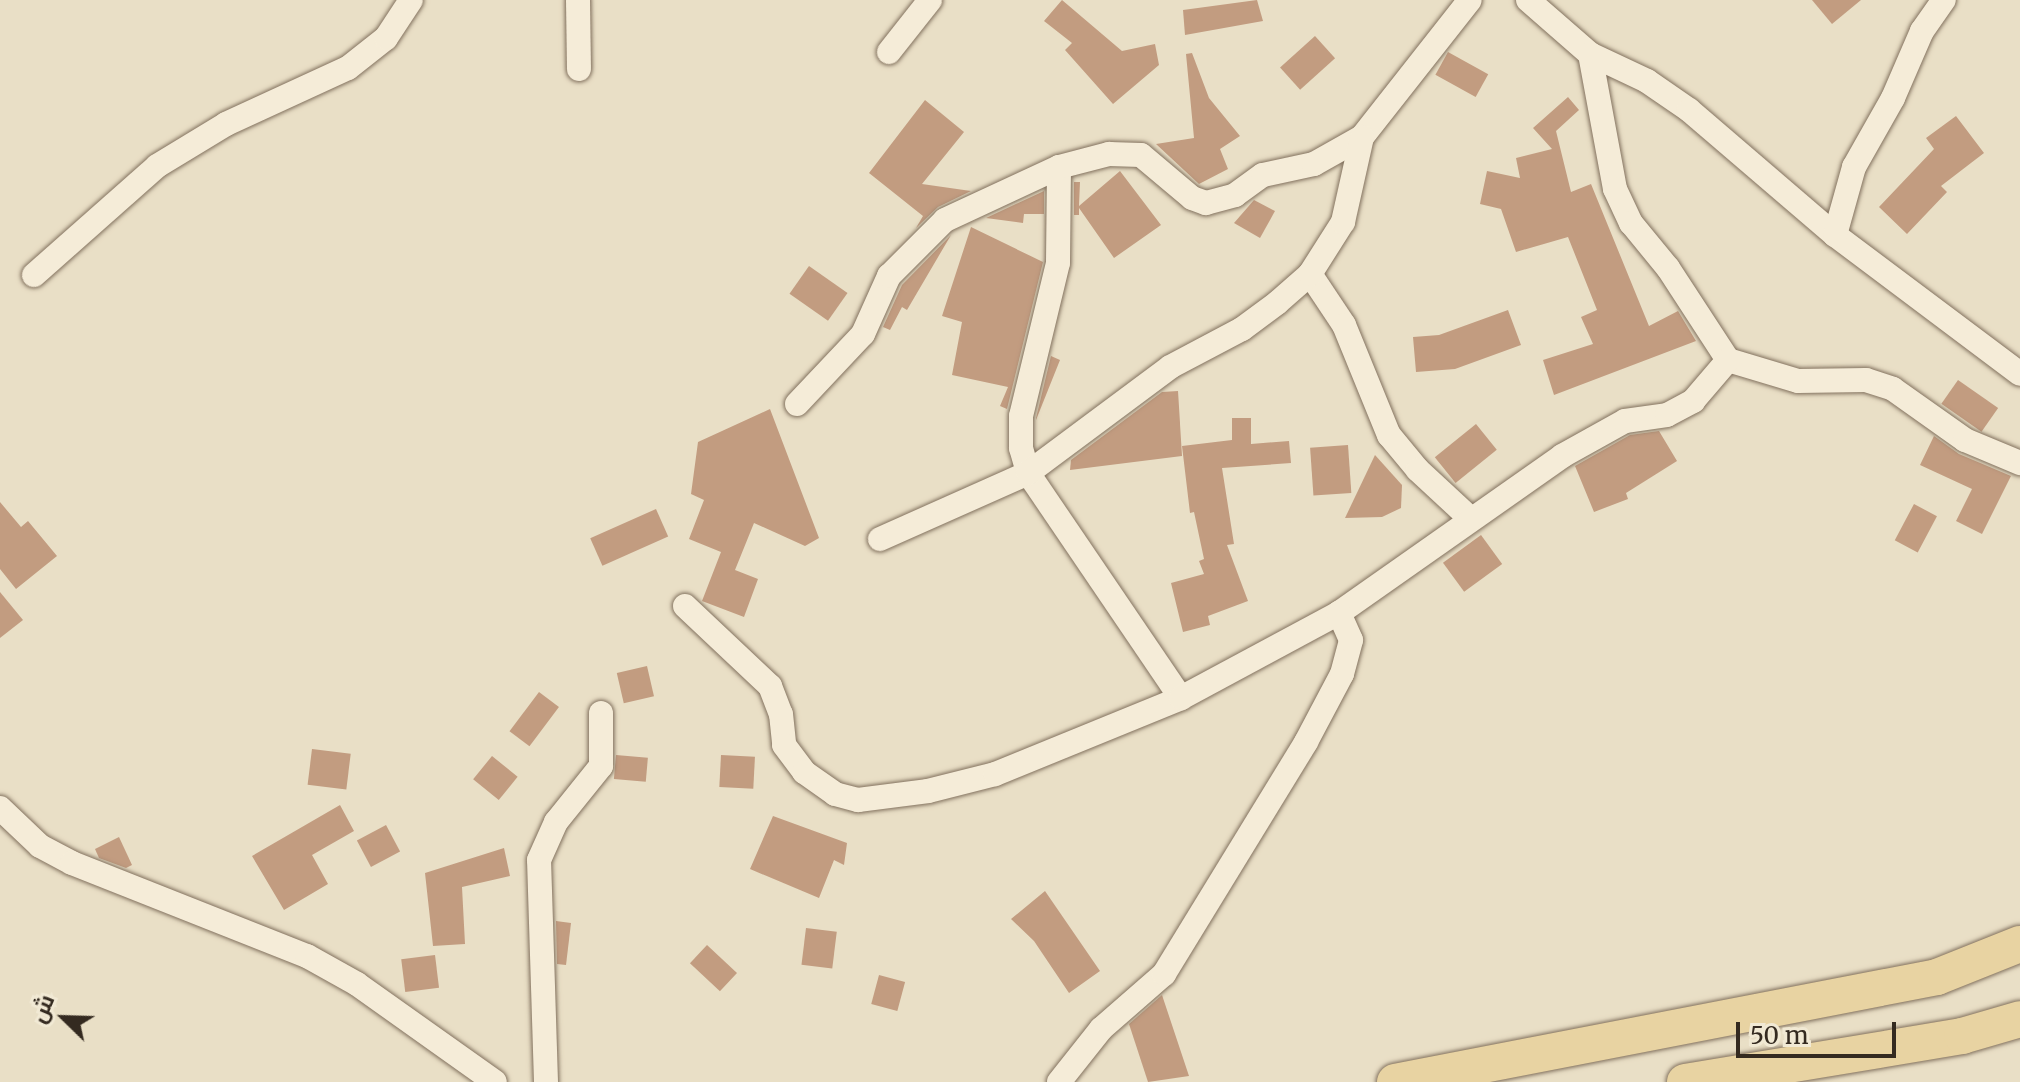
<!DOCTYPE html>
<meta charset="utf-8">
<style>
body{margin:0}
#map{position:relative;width:2020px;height:1082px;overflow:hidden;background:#e9dfc6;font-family:Merriweather,Cairo,serif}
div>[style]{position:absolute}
.building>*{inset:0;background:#c29c80;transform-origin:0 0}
.roads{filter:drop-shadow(0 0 2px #82715e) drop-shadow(0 0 2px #82715e)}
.minor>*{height:24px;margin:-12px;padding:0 12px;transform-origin:12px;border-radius:12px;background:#f5ecd8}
.primary>*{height:36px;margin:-18px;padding:0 18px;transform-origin:18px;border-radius:18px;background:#e8d3a2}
span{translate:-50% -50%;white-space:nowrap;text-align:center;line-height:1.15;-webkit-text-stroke:6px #f1e9d4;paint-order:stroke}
.north{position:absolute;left:24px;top:978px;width:80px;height:80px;-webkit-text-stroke:6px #f1e9d4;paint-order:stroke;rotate:293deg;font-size:22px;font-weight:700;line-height:32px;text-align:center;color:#342a20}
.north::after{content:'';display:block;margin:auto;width:28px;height:36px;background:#342a20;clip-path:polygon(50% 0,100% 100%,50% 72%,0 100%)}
.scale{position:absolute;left:1736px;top:1022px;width:160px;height:36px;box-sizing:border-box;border:4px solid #342a20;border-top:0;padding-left:10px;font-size:24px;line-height:28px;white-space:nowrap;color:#342a20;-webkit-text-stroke:6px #f1e9d4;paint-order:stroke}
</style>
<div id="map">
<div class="building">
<i style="clip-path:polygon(1062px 0,1122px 51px,1155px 44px,1159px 65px,1113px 104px,1065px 50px,1072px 43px,1044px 21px)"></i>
<i style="clip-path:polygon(1257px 0,1263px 21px,1185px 35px,1183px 10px)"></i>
<i style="clip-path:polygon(1812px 0,1861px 0,1832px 24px)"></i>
<i style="left:1315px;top:36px;width:30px;height:47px;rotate:48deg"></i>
<i style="left:1448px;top:52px;width:46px;height:26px;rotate:29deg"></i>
<i style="clip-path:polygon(1192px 53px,1209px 98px,1240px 136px,1220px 149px,1228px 169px,1199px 184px,1156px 144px,1194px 138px,1186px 54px)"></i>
<i style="clip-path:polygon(1568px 97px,1579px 110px,1556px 131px,1571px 192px,1591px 184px,1649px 326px,1678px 311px,1696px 341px,1554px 395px,1543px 360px,1593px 344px,1581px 317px,1597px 310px,1568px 237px,1516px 252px,1501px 209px,1480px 204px,1487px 171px,1520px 178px,1516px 158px,1552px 149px,1533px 128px)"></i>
<i style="clip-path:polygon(925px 100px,964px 132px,922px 184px,971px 191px,938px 207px,916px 228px,923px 216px,869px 173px)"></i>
<i style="clip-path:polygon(1956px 116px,1984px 153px,1941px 186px,1947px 192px,1907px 234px,1879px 207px,1934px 149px,1926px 138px)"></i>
<i style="clip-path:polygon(1120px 171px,1161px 225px,1114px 258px,1079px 208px,1079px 215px,1074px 215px,1074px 182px,1080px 182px,1079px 206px)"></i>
<i style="clip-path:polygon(1044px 191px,1044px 214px,1024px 214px,1023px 223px,986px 218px)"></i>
<i style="clip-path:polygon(1254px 200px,1275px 211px,1260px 238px,1234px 223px)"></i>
<i style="clip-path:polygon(971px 227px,1043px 262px,1007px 409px,1000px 406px,1008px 387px,952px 375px,962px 322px,942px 316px)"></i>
<i style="clip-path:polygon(951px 235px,907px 310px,902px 307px,890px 330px,883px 327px,902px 285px)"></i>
<i style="left:809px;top:266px;width:47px;height:34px;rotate:35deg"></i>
<i style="clip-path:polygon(1508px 310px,1521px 345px,1455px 369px,1416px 372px,1413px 337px,1439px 335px)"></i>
<i style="clip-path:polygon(1051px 356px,1060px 360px,1036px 420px,1036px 418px)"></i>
<i style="left:1958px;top:380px;width:49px;height:29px;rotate:35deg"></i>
<i style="clip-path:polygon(1178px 391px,1182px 456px,1070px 470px,1071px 460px,1162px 392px)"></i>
<i style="clip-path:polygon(770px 409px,819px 538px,805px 546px,754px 523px,735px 570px,758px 579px,744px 617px,702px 601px,721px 552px,689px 539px,704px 500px,691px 494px,698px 442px)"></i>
<i style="clip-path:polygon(1232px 418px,1251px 418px,1251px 444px,1289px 441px,1291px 463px,1222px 468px,1234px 544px,1227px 545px,1248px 601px,1208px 616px,1210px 625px,1183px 632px,1171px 583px,1204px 574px,1199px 561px,1204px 559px,1194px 512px,1190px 513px,1182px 446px,1232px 440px)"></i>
<i style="left:1476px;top:424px;width:33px;height:53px;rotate:51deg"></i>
<i style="clip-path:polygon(1659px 431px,1677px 461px,1626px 493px,1628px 499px,1594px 512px,1575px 466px,1630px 435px)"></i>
<i style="clip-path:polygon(1934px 436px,1959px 454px,2011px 476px,1982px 534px,1956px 521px,1972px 489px,1920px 465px)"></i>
<i style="left:1348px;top:445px;width:48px;height:38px;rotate:86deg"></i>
<i style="clip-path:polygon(1375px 455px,1402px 485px,1401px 508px,1382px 517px,1345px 518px)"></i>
<i style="clip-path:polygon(0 502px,21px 527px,28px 521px,57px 556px,16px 589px,0 569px)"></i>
<i style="left:1914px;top:504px;width:26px;height:41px;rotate:28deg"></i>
<i style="left:656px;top:509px;width:30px;height:72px;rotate:66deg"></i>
<i style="left:1481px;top:535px;width:36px;height:47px;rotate:54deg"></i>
<i style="clip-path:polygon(0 592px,23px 620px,0 638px)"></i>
<i style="left:647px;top:666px;width:31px;height:31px;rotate:77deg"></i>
<i style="left:539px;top:692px;width:25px;height:49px;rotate:37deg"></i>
<i style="left:312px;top:749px;width:39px;height:36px;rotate:7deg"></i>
<i style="left:616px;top:755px;width:32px;height:24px;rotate:5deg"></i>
<i style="left:721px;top:755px;width:34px;height:32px;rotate:3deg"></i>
<i style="left:492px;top:756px;width:33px;height:30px;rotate:39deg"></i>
<i style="clip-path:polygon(340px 805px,354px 831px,312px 855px,328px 884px,284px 910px,252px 856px)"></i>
<i style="clip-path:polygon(773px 816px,847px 843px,844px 865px,834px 860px,819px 898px,750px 869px)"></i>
<i style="left:386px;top:825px;width:30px;height:33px;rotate:62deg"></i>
<i style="clip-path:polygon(119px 837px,132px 865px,126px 868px,99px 858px,95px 849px)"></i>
<i style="clip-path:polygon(504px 848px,510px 876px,462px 887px,465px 944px,433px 946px,425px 873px)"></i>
<i style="clip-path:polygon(1045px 891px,1100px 971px,1069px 993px,1034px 941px,1011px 919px)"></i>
<i style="clip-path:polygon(556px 921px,571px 923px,566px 965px,557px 964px)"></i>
<i style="left:806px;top:928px;width:31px;height:37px;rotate:7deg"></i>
<i style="left:707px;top:945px;width:41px;height:25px;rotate:43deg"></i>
<i style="left:435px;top:955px;width:33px;height:34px;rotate:83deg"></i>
<i style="left:879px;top:975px;width:27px;height:30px;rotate:15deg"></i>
<i style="clip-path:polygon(1162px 995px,1189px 1076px,1148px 1082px,1129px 1024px)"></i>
</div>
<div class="roads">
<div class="minor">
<i style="left:578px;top:0;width:69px;rotate:89.2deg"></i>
<i style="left:1528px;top:0;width:82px;rotate:41.1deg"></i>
<i style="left:1590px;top:54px;width:137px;rotate:79.5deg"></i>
<i style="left:1615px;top:189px;width:38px;rotate:65deg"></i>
<i style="left:1631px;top:223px;width:58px;rotate:50.6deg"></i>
<i style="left:1668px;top:268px;width:110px;rotate:56.9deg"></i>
<i style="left:1728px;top:360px;width:73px;rotate:16.7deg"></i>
<i style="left:1798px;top:381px;width:68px;rotate:-0.8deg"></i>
<i style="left:1866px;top:380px;width:28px;rotate:18deg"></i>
<i style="left:1893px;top:389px;width:88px;rotate:35.3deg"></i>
<i style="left:1965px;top:440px;width:60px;rotate:22.7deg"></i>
<i style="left:889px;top:52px;width:66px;rotate:-51.7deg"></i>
<i style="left:1590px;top:54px;width:63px;rotate:25.3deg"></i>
<i style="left:1647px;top:81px;width:51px;rotate:34.6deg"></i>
<i style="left:1689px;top:110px;width:192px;rotate:40.6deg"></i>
<i style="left:1835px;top:235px;width:231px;rotate:36.9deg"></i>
<i style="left:1059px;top:167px;width:96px;rotate:90.6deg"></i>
<i style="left:1058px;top:263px;width:157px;rotate:103.6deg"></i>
<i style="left:1021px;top:416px;width:32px;rotate:90deg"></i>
<i style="left:1021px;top:448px;width:26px;rotate:74deg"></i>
<i style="left:1028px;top:473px;width:272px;rotate:55.8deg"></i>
<i style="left:1835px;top:235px;width:71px;rotate:-74.4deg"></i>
<i style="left:1854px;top:167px;width:79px;rotate:-60.5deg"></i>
<i style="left:1893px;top:98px;width:73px;rotate:-66.6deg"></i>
<i style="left:1922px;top:31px;width:38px;rotate:-55deg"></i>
<i style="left:1310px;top:274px;width:61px;rotate:56.3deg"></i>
<i style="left:1344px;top:325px;width:119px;rotate:67.8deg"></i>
<i style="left:1389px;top:435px;width:45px;rotate:50.4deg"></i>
<i style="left:1418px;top:470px;width:72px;rotate:42.8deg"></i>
<i style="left:34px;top:275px;width:164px;rotate:-41.5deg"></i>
<i style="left:157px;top:166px;width:81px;rotate:-31.3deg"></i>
<i style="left:226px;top:124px;width:134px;rotate:-24.7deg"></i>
<i style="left:348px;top:68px;width:48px;rotate:-38.3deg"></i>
<i style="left:386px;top:38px;width:45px;rotate:-56.7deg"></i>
<i style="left:797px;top:404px;width:96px;rotate:-46.7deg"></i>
<i style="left:863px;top:334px;width:64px;rotate:-65.9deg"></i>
<i style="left:889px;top:276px;width:79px;rotate:-45deg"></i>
<i style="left:945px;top:220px;width:126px;rotate:-24.9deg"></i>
<i style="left:1059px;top:167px;width:52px;rotate:-14.6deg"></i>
<i style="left:1109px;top:154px;width:32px;rotate:2deg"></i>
<i style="left:1141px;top:155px;width:67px;rotate:40.1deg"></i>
<i style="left:1192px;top:198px;width:15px;rotate:20deg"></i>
<i style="left:1206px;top:203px;width:30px;rotate:-15deg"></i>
<i style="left:1235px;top:195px;width:34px;rotate:-36deg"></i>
<i style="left:1263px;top:175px;width:52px;rotate:-12.2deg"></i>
<i style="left:1314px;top:164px;width:55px;rotate:-29.4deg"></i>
<i style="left:1362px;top:137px;width:174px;rotate:-51.8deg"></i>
<i style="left:880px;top:539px;width:162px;rotate:-24deg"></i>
<i style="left:1028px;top:473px;width:177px;rotate:-36.7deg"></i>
<i style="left:1170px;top:367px;width:81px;rotate:-27.8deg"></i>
<i style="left:1242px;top:329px;width:44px;rotate:-36.6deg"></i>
<i style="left:1277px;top:303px;width:44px;rotate:-41.3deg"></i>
<i style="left:1310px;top:274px;width:62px;rotate:-57.6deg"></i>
<i style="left:1343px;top:222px;width:87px;rotate:-77.4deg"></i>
<i style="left:685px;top:606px;width:117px;rotate:43.3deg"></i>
<i style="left:770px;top:686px;width:30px;rotate:69deg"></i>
<i style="left:781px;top:714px;width:31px;rotate:84deg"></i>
<i style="left:784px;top:745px;width:34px;rotate:53deg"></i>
<i style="left:804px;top:772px;width:38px;rotate:35deg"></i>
<i style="left:835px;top:794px;width:24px;rotate:15deg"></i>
<i style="left:858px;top:800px;width:71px;rotate:-7.3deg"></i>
<i style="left:928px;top:791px;width:69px;rotate:-14.2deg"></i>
<i style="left:995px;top:774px;width:201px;rotate:-22.2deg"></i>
<i style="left:1181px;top:698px;width:179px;rotate:-28.3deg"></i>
<i style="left:1339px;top:613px;width:273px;rotate:-35.1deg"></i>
<i style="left:1562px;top:456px;width:72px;rotate:-29.1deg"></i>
<i style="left:1625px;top:421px;width:42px;rotate:-8.1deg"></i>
<i style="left:1667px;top:415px;width:30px;rotate:-28deg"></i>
<i style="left:1693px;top:401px;width:54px;rotate:-49.5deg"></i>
<i style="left:0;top:808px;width:55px;rotate:43.5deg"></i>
<i style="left:40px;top:846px;width:36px;rotate:28deg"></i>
<i style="left:72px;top:863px;width:253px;rotate:21.6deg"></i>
<i style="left:307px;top:956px;width:57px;rotate:29.2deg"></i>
<i style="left:357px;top:984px;width:169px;rotate:35.4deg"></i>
<i style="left:546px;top:1082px;width:222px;rotate:-91.8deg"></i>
<i style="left:539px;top:860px;width:42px;rotate:-65.9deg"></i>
<i style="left:556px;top:822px;width:72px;rotate:-51.2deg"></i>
<i style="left:601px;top:766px;width:53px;rotate:-90deg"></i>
<i style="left:1059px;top:1082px;width:68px;rotate:-51.6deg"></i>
<i style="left:1101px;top:1029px;width:84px;rotate:-41.1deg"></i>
<i style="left:1164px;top:974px;width:272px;rotate:-58.5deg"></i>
<i style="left:1306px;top:742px;width:77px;rotate:-62.1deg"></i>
<i style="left:1342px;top:674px;width:35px;rotate:-75deg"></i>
<i style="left:1351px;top:640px;width:30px;rotate:-114deg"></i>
</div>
<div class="primary">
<i style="left:1395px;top:1082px;width:552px;rotate:-10.96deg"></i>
<i style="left:1937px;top:977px;width:89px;rotate:-21.7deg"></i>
<i style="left:1685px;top:1082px;width:281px;rotate:-9.4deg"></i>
<i style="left:1962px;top:1036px;width:60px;rotate:-16.3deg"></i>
</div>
</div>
<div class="north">ش</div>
<div class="scale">50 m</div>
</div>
